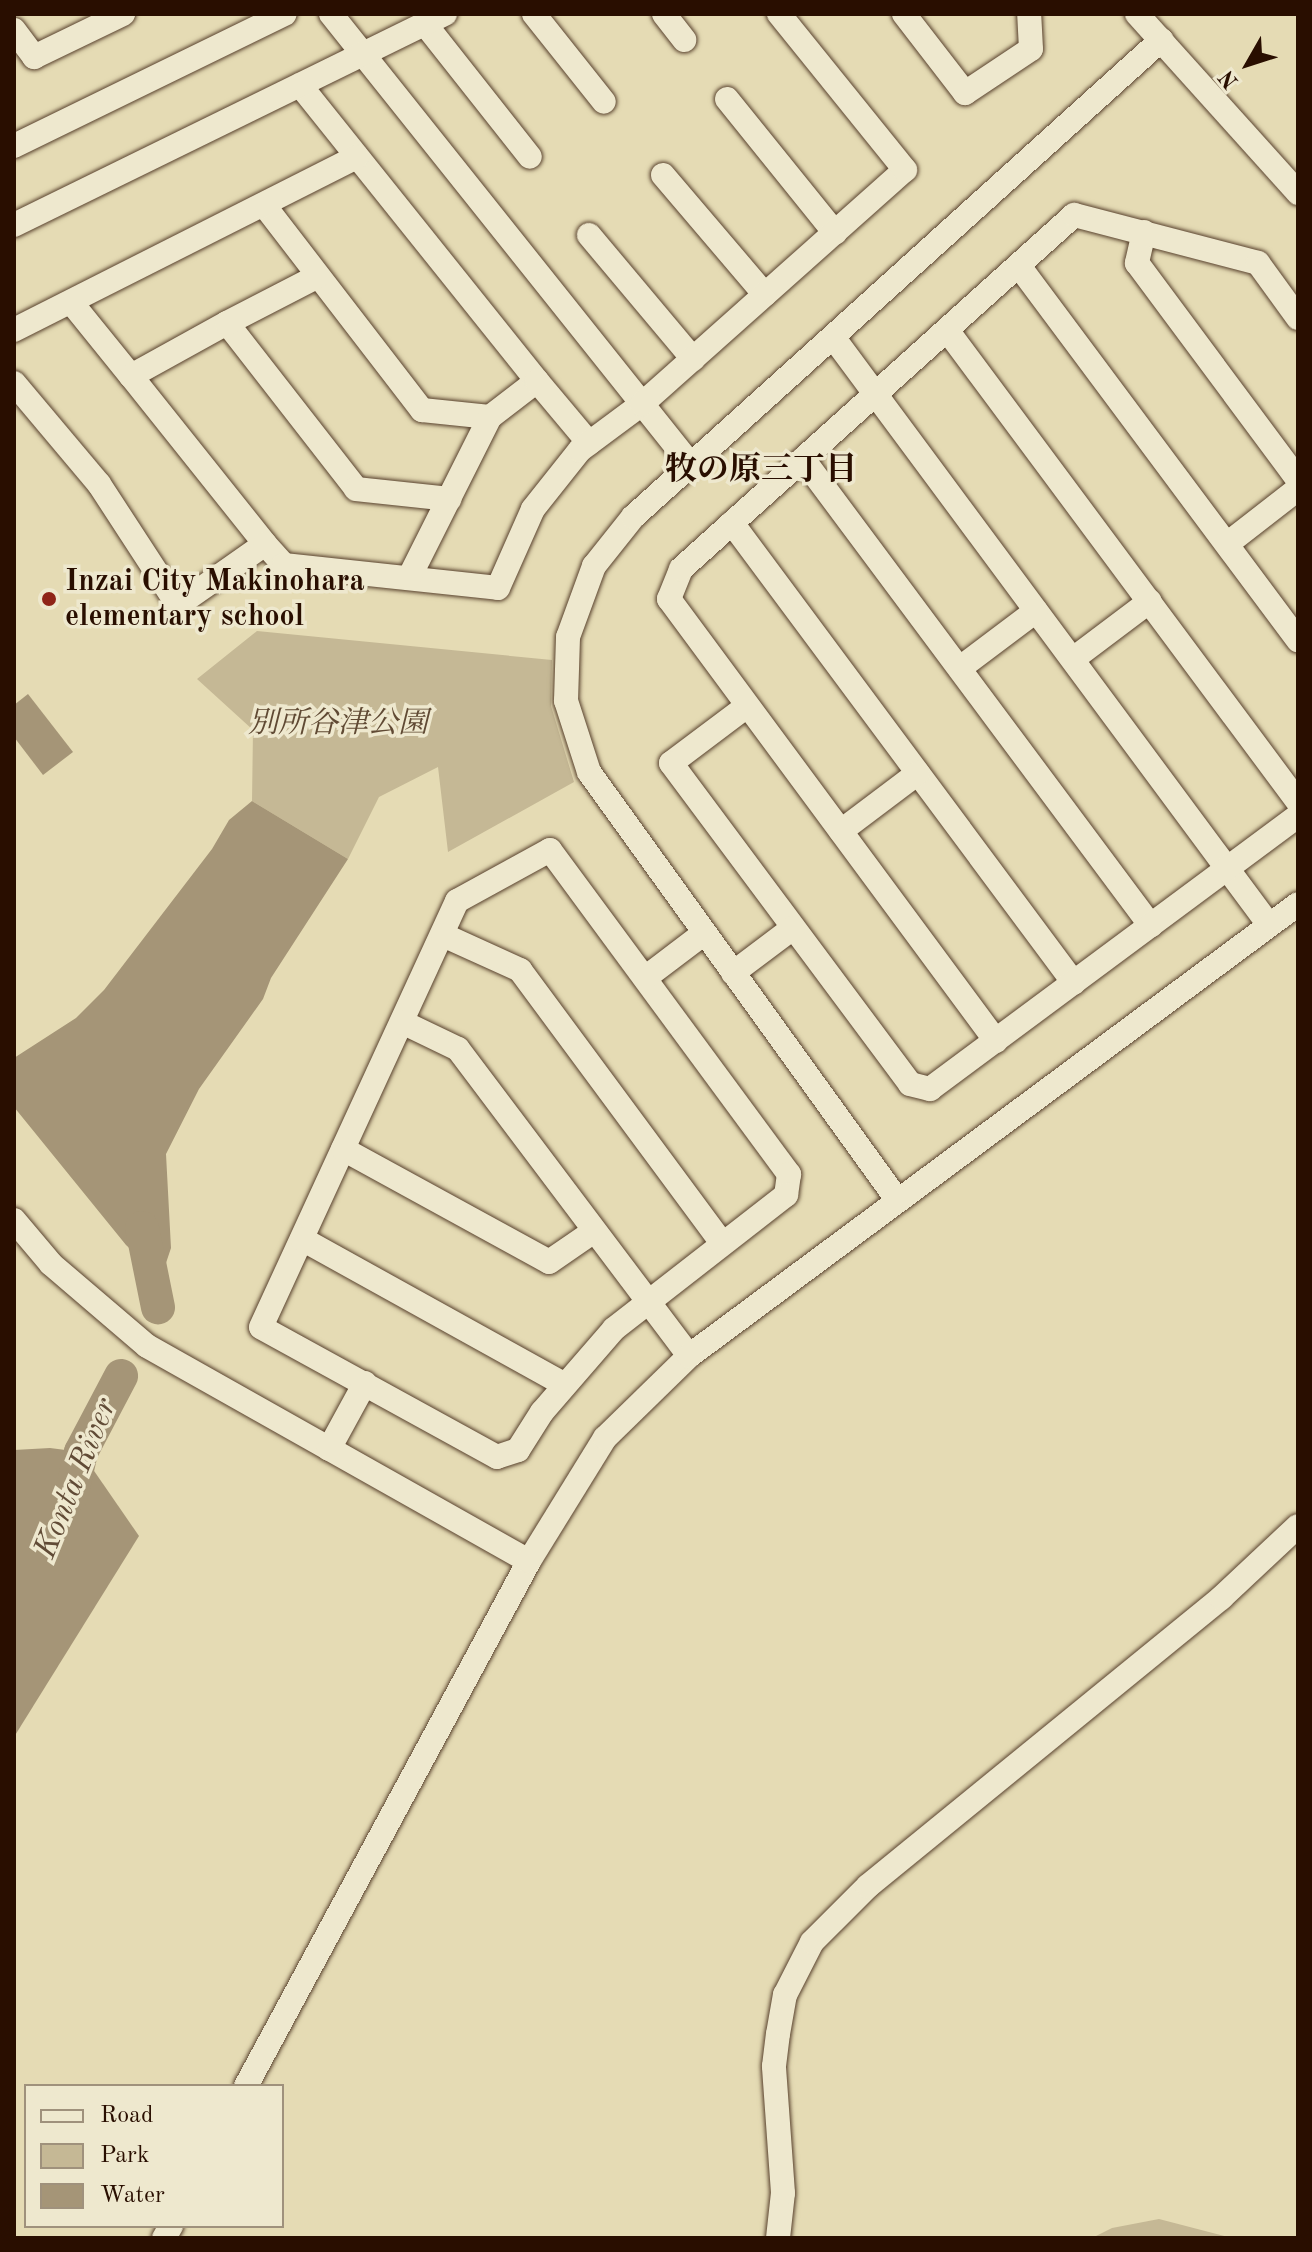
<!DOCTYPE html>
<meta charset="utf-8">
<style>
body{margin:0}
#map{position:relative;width:1312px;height:2252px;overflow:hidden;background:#e5dbb4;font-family:"Old Standard TT","Noto Serif JP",serif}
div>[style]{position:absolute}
.green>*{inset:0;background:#c5b895}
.water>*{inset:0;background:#a59577}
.river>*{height:34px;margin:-17px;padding:0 17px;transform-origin:17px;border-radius:17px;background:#a59577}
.roads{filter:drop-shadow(0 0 2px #58412d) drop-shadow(0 0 2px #58412d)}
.minor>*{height:24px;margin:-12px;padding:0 12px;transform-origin:12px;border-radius:12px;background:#eee8ce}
.dots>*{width:22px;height:22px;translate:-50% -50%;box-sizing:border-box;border:4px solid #eee8ce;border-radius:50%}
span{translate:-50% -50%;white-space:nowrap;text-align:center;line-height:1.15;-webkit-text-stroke:7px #eee8ce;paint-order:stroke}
.poi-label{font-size:30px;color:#290e00;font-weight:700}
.left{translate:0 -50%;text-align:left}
.park-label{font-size:30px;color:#604a34;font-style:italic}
.neighbourhood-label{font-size:32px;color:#290e00;font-weight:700}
.water-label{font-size:32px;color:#614b36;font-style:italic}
.frame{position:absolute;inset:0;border:16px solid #290e00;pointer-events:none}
.legend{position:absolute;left:24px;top:2084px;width:260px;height:144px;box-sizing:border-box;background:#eee8ce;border:2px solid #9f917c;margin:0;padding:10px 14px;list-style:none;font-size:24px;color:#290e00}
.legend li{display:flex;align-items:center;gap:16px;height:40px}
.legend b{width:40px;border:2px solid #9f917c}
.north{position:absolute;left:1208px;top:24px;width:80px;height:80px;-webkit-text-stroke:6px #eee8ce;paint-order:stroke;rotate:231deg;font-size:22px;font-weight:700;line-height:32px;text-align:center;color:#290e00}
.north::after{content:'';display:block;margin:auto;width:28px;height:36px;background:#290e00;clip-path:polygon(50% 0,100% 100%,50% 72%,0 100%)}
</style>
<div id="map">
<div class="green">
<i style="clip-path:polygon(257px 631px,552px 660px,551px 706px,574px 782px,448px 852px,438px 767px,379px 797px,348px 859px,252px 801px,253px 730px,197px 679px)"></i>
<i style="clip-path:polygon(1159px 2219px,1232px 2238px,1092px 2238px,1112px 2228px)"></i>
</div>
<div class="water">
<i style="clip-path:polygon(28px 694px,73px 752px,43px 775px,14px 737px,14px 705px)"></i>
<i style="clip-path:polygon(252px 801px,348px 859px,271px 978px,263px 999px,199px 1089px,166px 1154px,171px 1248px,165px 1266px,153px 1270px,126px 1245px,14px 1107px,14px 1058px,76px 1018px,104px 990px,212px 849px,229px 820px)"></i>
<i style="clip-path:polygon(50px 1448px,81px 1452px,139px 1536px,14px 1737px,14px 1450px)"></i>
</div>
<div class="river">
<i style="left:142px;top:1228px;width:81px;rotate:78.6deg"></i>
<i style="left:71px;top:1496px;width:45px;rotate:-77.2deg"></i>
<i style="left:81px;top:1452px;width:86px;rotate:-62.2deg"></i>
</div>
<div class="roads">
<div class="minor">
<i style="left:331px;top:14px;width:577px;rotate:51.4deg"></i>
<i style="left:534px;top:14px;width:112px;rotate:51.5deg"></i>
<i style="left:664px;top:14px;width:33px;rotate:52deg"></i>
<i style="left:904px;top:14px;width:100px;rotate:52.3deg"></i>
<i style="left:965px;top:93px;width:79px;rotate:-33.7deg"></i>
<i style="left:1031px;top:49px;width:35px;rotate:-93deg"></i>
<i style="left:1137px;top:14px;width:241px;rotate:48deg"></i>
<i style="left:425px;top:24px;width:169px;rotate:51.7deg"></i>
<i style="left:14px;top:30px;width:34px;rotate:53deg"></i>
<i style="left:34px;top:57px;width:99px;rotate:-25.8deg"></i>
<i style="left:727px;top:99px;width:172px;rotate:51.1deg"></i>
<i style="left:14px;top:146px;width:301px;rotate:-26deg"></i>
<i style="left:663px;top:175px;width:157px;rotate:49.6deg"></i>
<i style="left:264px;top:205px;width:259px;rotate:52.4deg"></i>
<i style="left:422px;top:410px;width:68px;rotate:5.9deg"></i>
<i style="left:490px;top:417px;width:59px;rotate:-37.5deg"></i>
<i style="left:537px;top:381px;width:379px;rotate:-128.7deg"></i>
<i style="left:14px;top:225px;width:480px;rotate:-26.1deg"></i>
<i style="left:1144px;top:232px;width:32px;rotate:103deg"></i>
<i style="left:1137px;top:263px;width:270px;rotate:53.4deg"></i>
<i style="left:589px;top:235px;width:162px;rotate:50deg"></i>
<i style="left:1019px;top:266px;width:467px;rotate:53.3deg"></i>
<i style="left:71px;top:302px;width:95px;rotate:51deg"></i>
<i style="left:131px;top:376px;width:110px;rotate:-28.9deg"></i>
<i style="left:227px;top:323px;width:210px;rotate:52.1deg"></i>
<i style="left:356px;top:489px;width:94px;rotate:6.1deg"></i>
<i style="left:227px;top:323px;width:102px;rotate:-27.3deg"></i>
<i style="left:14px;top:330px;width:384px;rotate:-26.8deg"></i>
<i style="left:947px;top:330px;width:588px;rotate:53.36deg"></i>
<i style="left:833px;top:337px;width:732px;rotate:53.44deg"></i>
<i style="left:131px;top:376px;width:215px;rotate:51.4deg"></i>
<i style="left:537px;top:381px;width:81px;rotate:50deg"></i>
<i style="left:14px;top:383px;width:132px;rotate:49.9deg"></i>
<i style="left:99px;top:484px;width:145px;rotate:56.9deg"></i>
<i style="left:178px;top:605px;width:106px;rotate:-35deg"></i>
<i style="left:265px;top:544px;width:28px;rotate:48deg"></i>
<i style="left:284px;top:565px;width:215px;rotate:6.1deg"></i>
<i style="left:498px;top:588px;width:86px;rotate:-66.1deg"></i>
<i style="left:533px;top:509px;width:75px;rotate:-51.5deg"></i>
<i style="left:580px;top:450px;width:77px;rotate:-36.6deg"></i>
<i style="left:642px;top:404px;width:352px;rotate:-41.7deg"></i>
<i style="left:905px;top:170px;width:201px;rotate:-128.9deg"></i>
<i style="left:803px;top:459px;width:582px;rotate:53.31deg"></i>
<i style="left:732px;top:523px;width:573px;rotate:53.37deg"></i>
<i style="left:1227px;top:544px;width:90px;rotate:-37.8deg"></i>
<i style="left:409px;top:578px;width:180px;rotate:-63.3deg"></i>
<i style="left:1073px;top:659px;width:96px;rotate:-37deg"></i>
<i style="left:960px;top:668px;width:95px;rotate:-36.9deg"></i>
<i style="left:747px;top:706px;width:95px;rotate:143.1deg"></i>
<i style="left:671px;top:763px;width:400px;rotate:53.3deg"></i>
<i style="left:910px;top:1084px;width:21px;rotate:14deg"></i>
<i style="left:930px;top:1089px;width:458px;rotate:-36.6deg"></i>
<i style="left:841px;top:831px;width:96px;rotate:-37deg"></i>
<i style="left:550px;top:850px;width:403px;rotate:53.6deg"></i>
<i style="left:789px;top:1174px;width:21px;rotate:98deg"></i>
<i style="left:786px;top:1195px;width:218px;rotate:142.1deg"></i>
<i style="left:614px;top:1329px;width:110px;rotate:130.9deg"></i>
<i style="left:542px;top:1412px;width:45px;rotate:122.3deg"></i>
<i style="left:518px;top:1450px;width:22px;rotate:162deg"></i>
<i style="left:497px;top:1457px;width:269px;rotate:-151.2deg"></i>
<i style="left:261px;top:1327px;width:469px;rotate:-65.3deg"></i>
<i style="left:457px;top:901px;width:106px;rotate:-28.7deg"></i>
<i style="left:443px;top:935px;width:85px;rotate:24.4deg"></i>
<i style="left:520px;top:970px;width:340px;rotate:53.5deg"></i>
<i style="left:733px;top:973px;width:75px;rotate:-36.9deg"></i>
<i style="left:645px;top:978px;width:73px;rotate:-37.2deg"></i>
<i style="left:402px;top:1022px;width:62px;rotate:25.7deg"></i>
<i style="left:458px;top:1049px;width:384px;rotate:53deg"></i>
<i style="left:996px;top:1041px;width:550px;rotate:-126.49deg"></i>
<i style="left:669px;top:599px;width:32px;rotate:-68deg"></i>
<i style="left:681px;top:569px;width:529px;rotate:-42.01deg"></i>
<i style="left:1074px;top:215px;width:190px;rotate:14.6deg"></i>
<i style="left:1258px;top:263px;width:68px;rotate:54deg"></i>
<i style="left:343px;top:1149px;width:235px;rotate:28.7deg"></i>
<i style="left:549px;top:1262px;width:55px;rotate:-34.6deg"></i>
<i style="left:896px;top:1198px;width:525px;rotate:-125.78deg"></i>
<i style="left:589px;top:772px;width:75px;rotate:-107.9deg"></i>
<i style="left:566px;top:701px;width:64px;rotate:-88.2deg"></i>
<i style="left:568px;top:637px;width:76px;rotate:-69.9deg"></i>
<i style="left:594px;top:566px;width:63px;rotate:-51.5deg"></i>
<i style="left:633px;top:517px;width:712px;rotate:-42.09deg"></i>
<i style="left:14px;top:1220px;width:57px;rotate:49.9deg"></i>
<i style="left:51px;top:1264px;width:126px;rotate:40.5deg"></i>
<i style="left:147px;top:1346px;width:438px;rotate:29.4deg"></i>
<i style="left:302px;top:1239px;width:299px;rotate:29deg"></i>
<i style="left:329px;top:1449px;width:75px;rotate:-61.4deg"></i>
<i style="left:246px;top:2086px;width:596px;rotate:-61.67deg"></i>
<i style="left:529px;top:1561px;width:145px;rotate:-58.3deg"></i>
<i style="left:605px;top:1438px;width:117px;rotate:-44.3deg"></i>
<i style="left:689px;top:1356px;width:758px;rotate:-36.58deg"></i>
<i style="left:164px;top:2238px;width:14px;rotate:-60deg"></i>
<i style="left:778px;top:2238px;width:45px;rotate:-83.7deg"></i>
<i style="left:783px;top:2193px;width:127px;rotate:-94.1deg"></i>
<i style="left:774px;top:2066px;width:32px;rotate:-83deg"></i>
<i style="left:778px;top:2034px;width:40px;rotate:-80deg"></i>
<i style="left:785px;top:1995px;width:59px;rotate:-63deg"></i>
<i style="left:812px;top:1942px;width:79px;rotate:-45deg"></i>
<i style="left:868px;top:1886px;width:456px;rotate:-39.2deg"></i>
<i style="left:1221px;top:1598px;width:105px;rotate:-43.1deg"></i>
</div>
</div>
<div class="dots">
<i style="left:49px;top:599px;background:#8f2418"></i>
</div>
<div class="poi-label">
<span class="left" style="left:65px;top:599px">Inzai City Makinohara<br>elementary school</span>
</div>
<div class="park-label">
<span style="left:338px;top:724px">別所谷津公園</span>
</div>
<div class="neighbourhood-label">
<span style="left:761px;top:471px">牧の原三丁目</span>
</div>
<div class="water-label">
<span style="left:77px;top:1479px;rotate:-68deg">Konta River</span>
</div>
<div class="frame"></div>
<ul class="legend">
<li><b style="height:10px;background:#eee8ce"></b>Road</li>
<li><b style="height:22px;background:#c5b895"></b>Park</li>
<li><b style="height:22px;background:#a59577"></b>Water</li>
</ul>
<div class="north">N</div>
</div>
